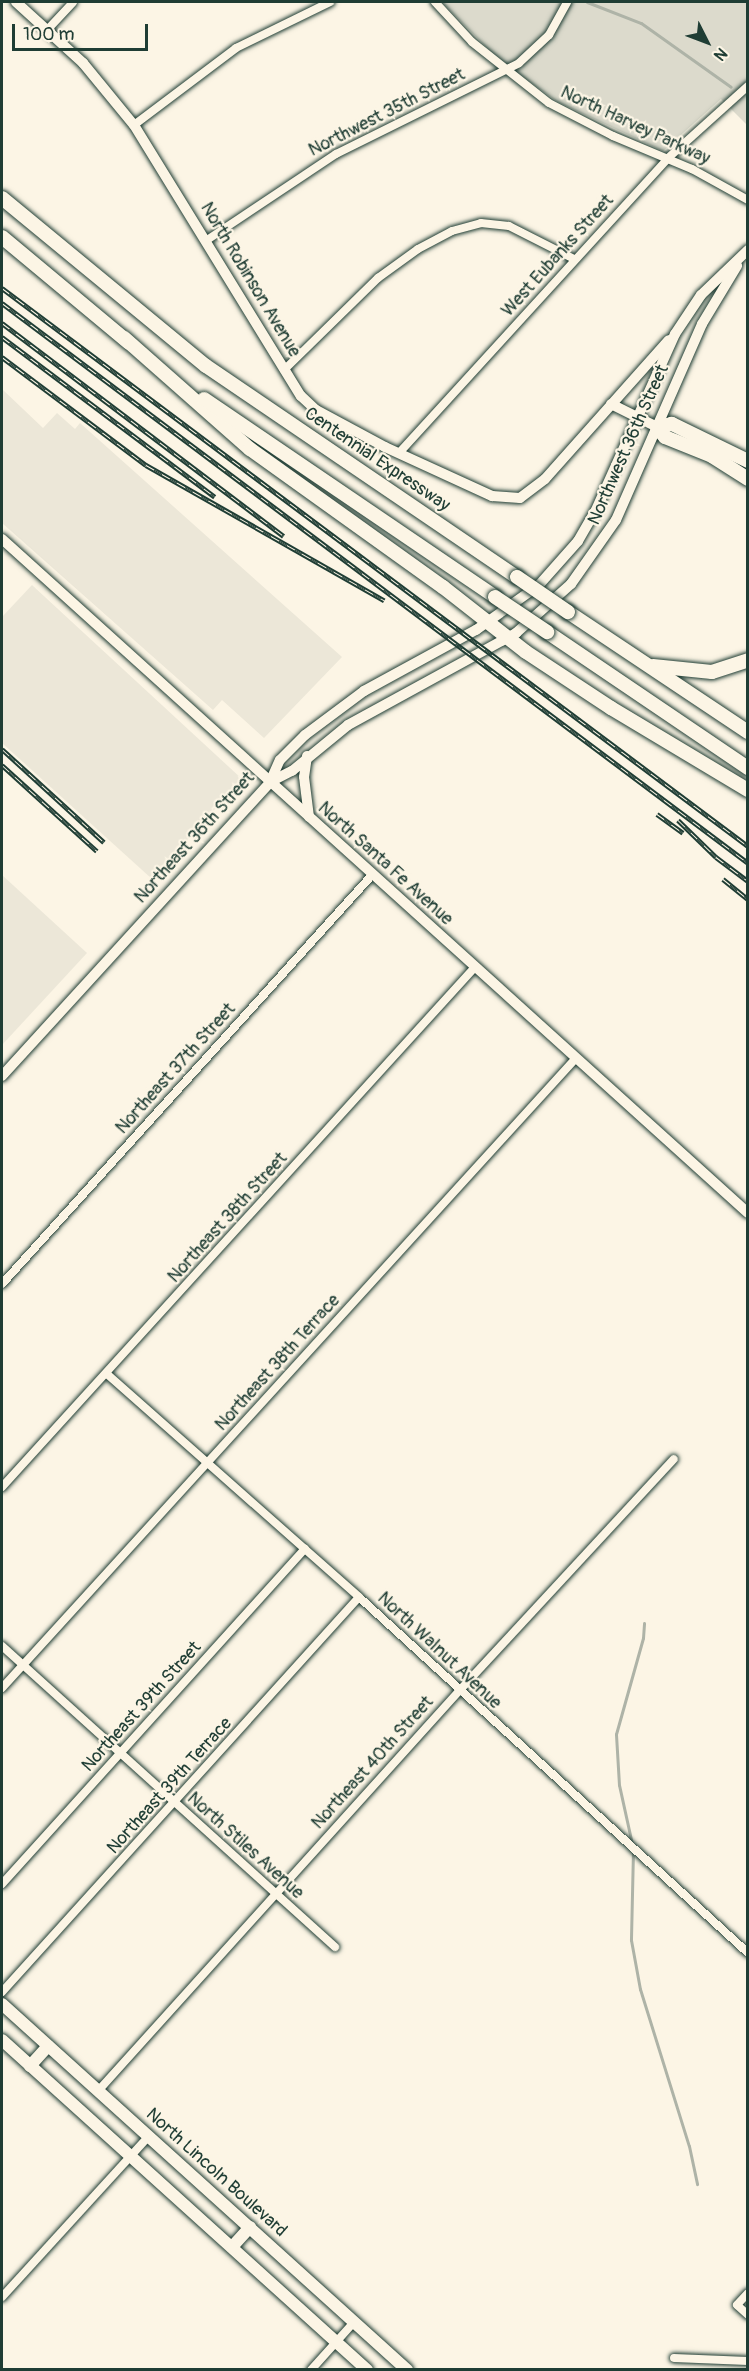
<!DOCTYPE html>
<style>
body{margin:0}
#map{position:relative;width:749px;height:2371px;overflow:hidden;background:#fcf5e5;font-family:Pangolin,sans-serif}
div>[style]{position:absolute}
.built>*{inset:0;background:#ece7d8}
.green>*{inset:0;background:#dcdacc}
.stream>*{height:3px;margin:-1.5px;padding:0 1.5px;transform-origin:1.5px;border-radius:1.5px;background:#aeb3a7}
.roads{filter:drop-shadow(0 0 2px #1f3d34) drop-shadow(0 0 2px #1f3d34)}
.street>*{height:8px;margin:-4px;padding:0 4px;transform-origin:4px;border-radius:4px;background:#fcf5e5}
.secondary>*{height:10px;margin:-5px;padding:0 5px;transform-origin:5px;border-radius:5px;background:#fcf5e5}
.primary>*{height:12px;margin:-6px;padding:0 6px;transform-origin:6px;border-radius:6px;background:#fcf5e5}
.highway>*{height:14px;margin:-7px;padding:0 7px;transform-origin:7px;border-radius:7px;background:#fcf5e5}
.rail>*{height:5px;margin-top:-2.5px;transform-origin:0;background:repeating-linear-gradient(90deg,#fcf5e5 0 9px,#1f3d34 0 18px);box-sizing:border-box;border-block:2px solid #1f3d34}
.bridges{filter:drop-shadow(0 0 2px #1f3d34) drop-shadow(0 0 2px #1f3d34)}
.highway-bridge>*{height:14px;margin:-7px;padding:0 7px;transform-origin:7px;border-radius:7px;background:#fcf5e5}
span{translate:-50% -50%;white-space:nowrap;text-align:center;line-height:1.15;-webkit-text-stroke:4.5px #fcf5e5;paint-order:stroke}
.street-label{font-size:18px;color:#1f3d34}
.frame{position:absolute;inset:0;border:3px solid #1f3d34;pointer-events:none}
.north{position:absolute;left:677px;top:12px;width:60px;height:60px;-webkit-text-stroke:4px #fcf5e5;paint-order:stroke;rotate:132deg;font-size:16px;font-weight:700;line-height:24px;text-align:center;color:#1f3d34}
.north::after{content:'';display:block;margin:auto;width:21px;height:27px;background:#1f3d34;clip-path:polygon(50% 0,100% 100%,50% 72%,0 100%)}
.scale{position:absolute;left:12px;top:24px;width:136px;height:27px;box-sizing:border-box;border:3px solid #1f3d34;border-top:0;padding-left:8px;font-size:18px;line-height:21px;white-space:nowrap;color:#1f3d34;-webkit-text-stroke:4px #fcf5e5;paint-order:stroke}
</style>
<div id="map">
<div class="built">
<i style="clip-path:polygon(2px 389px,43px 428px,57px 413px,75px 429px,80px 423px,342px 657px,264px 738px,222px 700px,213px 710px,2px 523px)"></i>
<i style="clip-path:polygon(32px 585px,242px 779px,152px 879px,2px 743px,2px 617px)"></i>
<i style="clip-path:polygon(2px 875px,87px 953px,2px 1045px)"></i>
</div>
<div class="green">
<i style="clip-path:polygon(442px 2px,747px 2px,747px 125px,721px 99px,663px 151px,558px 102px,498px 59px)"></i>
</div>
<div class="stream">
<i style="left:587px;top:2px;width:58px;rotate:21.3deg"></i>
<i style="left:641px;top:23px;width:110px;rotate:35.4deg"></i>
<i style="left:632px;top:1844px;width:60px;rotate:-102.4deg"></i>
<i style="left:619px;top:1785px;width:51px;rotate:-93.4deg"></i>
<i style="left:616px;top:1734px;width:100px;rotate:-74.3deg"></i>
<i style="left:643px;top:1638px;width:15px;rotate:-86deg"></i>
<i style="left:633px;top:1850px;width:90px;rotate:91.3deg"></i>
<i style="left:631px;top:1940px;width:50px;rotate:79.6deg"></i>
<i style="left:640px;top:1989px;width:164px;rotate:72.7deg"></i>
<i style="left:689px;top:2146px;width:39px;rotate:78deg"></i>
</div>
<div class="roads">
<div class="street">
<i style="left:435px;top:2px;width:54px;rotate:47.2deg"></i>
<i style="left:472px;top:42px;width:98px;rotate:38.4deg"></i>
<i style="left:549px;top:103px;width:72px;rotate:27.3deg"></i>
<i style="left:613px;top:136px;width:86px;rotate:22.7deg"></i>
<i style="left:692px;top:169px;width:64px;rotate:29deg"></i>
<i style="left:49px;top:28px;width:35px;rotate:-47deg"></i>
<i style="left:134px;top:125px;width:128px;rotate:-37deg"></i>
<i style="left:236px;top:48px;width:105px;rotate:-26.1deg"></i>
<i style="left:207px;top:240px;width:155px;rotate:-33.7deg"></i>
<i style="left:336px;top:154px;width:204px;rotate:-26.4deg"></i>
<i style="left:519px;top:63px;width:41px;rotate:-43deg"></i>
<i style="left:549px;top:35px;width:38px;rotate:-61deg"></i>
<i style="left:284px;top:370px;width:132px;rotate:-44.4deg"></i>
<i style="left:378px;top:278px;width:49px;rotate:-35.9deg"></i>
<i style="left:418px;top:249px;width:38px;rotate:-28deg"></i>
<i style="left:452px;top:231px;width:30px;rotate:-15deg"></i>
<i style="left:481px;top:223px;width:28px;rotate:6deg"></i>
<i style="left:509px;top:226px;width:73px;rotate:26.9deg"></i>
<i style="left:399px;top:453px;width:399px;rotate:-47.6deg"></i>
<i style="left:668px;top:158px;width:108px;rotate:-42deg"></i>
<i style="left:2px;top:1284px;width:553px;rotate:-47.86deg"></i>
<i style="left:107px;top:1374px;width:337px;rotate:41.5deg"></i>
<i style="left:359px;top:1597px;width:527px;rotate:42.46deg"></i>
<i style="left:2px;top:1487px;width:703px;rotate:-47.71deg"></i>
<i style="left:2px;top:1646px;width:449px;rotate:42.1deg"></i>
<i style="left:2px;top:1688px;width:852px;rotate:-47.66deg"></i>
<i style="left:2px;top:1884px;width:452px;rotate:-47.9deg"></i>
<i style="left:2px;top:1992px;width:532px;rotate:-47.89deg"></i>
<i style="left:98px;top:2091px;width:539px;rotate:-47.93deg"></i>
<i style="left:459px;top:1691px;width:316px;rotate:-47.2deg"></i>
<i style="left:748px;top:2293px;width:16px;rotate:133deg"></i>
<i style="left:737px;top:2305px;width:15px;rotate:42deg"></i>
<i style="left:2px;top:2297px;width:218px;rotate:-47.6deg"></i>
<i style="left:674px;top:2358px;width:74px;rotate:2.3deg"></i>
<i style="left:311px;top:2370px;width:64px;rotate:-48.1deg"></i>
</div>
<div class="secondary">
<i style="left:16px;top:2px;width:91px;rotate:42.3deg"></i>
<i style="left:83px;top:63px;width:80px;rotate:50.6deg"></i>
<i style="left:134px;top:125px;width:318px;rotate:58.4deg"></i>
<i style="left:301px;top:396px;width:21px;rotate:43deg"></i>
<i style="left:316px;top:410px;width:78px;rotate:28.2deg"></i>
<i style="left:385px;top:447px;width:118px;rotate:24.6deg"></i>
<i style="left:492px;top:496px;width:28px;rotate:4deg"></i>
<i style="left:520px;top:498px;width:31px;rotate:-37deg"></i>
<i style="left:545px;top:479px;width:186px;rotate:-48.3deg"></i>
<i style="left:611px;top:404px;width:51px;rotate:26.6deg"></i>
<i style="left:2px;top:539px;width:1005px;rotate:42.1deg"></i>
<i style="left:307px;top:756px;width:21px;rotate:98deg"></i>
<i style="left:304px;top:777px;width:40px;rotate:82.9deg"></i>
<i style="left:270px;top:782px;width:25px;rotate:-27deg"></i>
<i style="left:292px;top:771px;width:72px;rotate:-39.4deg"></i>
<i style="left:348px;top:725px;width:192px;rotate:-28.7deg"></i>
<i style="left:516px;top:633px;width:74px;rotate:-41.7deg"></i>
<i style="left:571px;top:584px;width:78px;rotate:-54.9deg"></i>
<i style="left:616px;top:520px;width:214px;rotate:-66.3deg"></i>
<i style="left:702px;top:324px;width:68px;rotate:-58.9deg"></i>
<i style="left:2px;top:1076px;width:398px;rotate:-47.6deg"></i>
<i style="left:270px;top:782px;width:24px;rotate:-66deg"></i>
<i style="left:280px;top:760px;width:35px;rotate:-45deg"></i>
<i style="left:305px;top:735px;width:74px;rotate:-36.7deg"></i>
<i style="left:364px;top:691px;width:128px;rotate:-28.6deg"></i>
<i style="left:476px;top:630px;width:77px;rotate:-35.5deg"></i>
<i style="left:539px;top:585px;width:59px;rotate:-48.4deg"></i>
<i style="left:578px;top:541px;width:34px;rotate:-60deg"></i>
<i style="left:595px;top:512px;width:195px;rotate:-65.8deg"></i>
<i style="left:675px;top:334px;width:47px;rotate:-56.3deg"></i>
<i style="left:701px;top:295px;width:65px;rotate:-43.8deg"></i>
</div>
<div class="primary">
<i style="left:2px;top:2004px;width:546px;rotate:42.1deg"></i>
<i style="left:2px;top:2040px;width:492px;rotate:42.1deg"></i>
<i style="left:30px;top:2066px;width:27px;rotate:-48deg"></i>
<i style="left:232px;top:2247px;width:27px;rotate:-48deg"></i>
</div>
<div class="highway">
<i style="left:2px;top:198px;width:264px;rotate:39.5deg"></i>
<i style="left:206px;top:366px;width:376px;rotate:34.2deg"></i>
<i style="left:2px;top:237px;width:165px;rotate:39.8deg"></i>
<i style="left:124px;top:338px;width:168px;rotate:41.4deg"></i>
<i style="left:250px;top:449px;width:237px;rotate:35.6deg"></i>
<i style="left:443px;top:587px;width:105px;rotate:38.1deg"></i>
<i style="left:526px;top:652px;width:102px;rotate:33.4deg"></i>
<i style="left:611px;top:708px;width:160px;rotate:30.9deg"></i>
<i style="left:204px;top:399px;width:352px;rotate:34.2deg"></i>
<i style="left:748px;top:461px;width:85px;rotate:-154deg"></i>
<i style="left:672px;top:424px;width:15px;rotate:169deg"></i>
<i style="left:657px;top:427px;width:13px;rotate:51deg"></i>
<i style="left:665px;top:437px;width:51px;rotate:22deg"></i>
<i style="left:712px;top:456px;width:43px;rotate:32.6deg"></i>
<i style="left:568px;top:612px;width:216px;rotate:33.7deg"></i>
<i style="left:547px;top:632px;width:243px;rotate:34.1deg"></i>
<i style="left:653px;top:666px;width:59px;rotate:5.8deg"></i>
<i style="left:712px;top:672px;width:38px;rotate:-18deg"></i>
</div>
</div>
<div class="rail">
<i style="left:2px;top:288px;width:932px;rotate:36.8deg"></i>
<i style="left:2px;top:303px;width:933px;rotate:36.89deg"></i>
<i style="left:2px;top:323px;width:353px;rotate:37.1deg"></i>
<i style="left:2px;top:337px;width:266px;rotate:36.9deg"></i>
<i style="left:2px;top:357px;width:180px;rotate:36.9deg"></i>
<i style="left:146px;top:465px;width:274px;rotate:29.6deg"></i>
<i style="left:2px;top:749px;width:138px;rotate:42.4deg"></i>
<i style="left:2px;top:765px;width:128px;rotate:42.2deg"></i>
<i style="left:657px;top:814px;width:32px;rotate:36deg"></i>
<i style="left:678px;top:820px;width:53px;rotate:44.2deg"></i>
<i style="left:716px;top:857px;width:40px;rotate:37deg"></i>
<i style="left:723px;top:879px;width:32px;rotate:39deg"></i>
</div>
<div class="bridges">
<div class="highway-bridge">
<i style="left:517px;top:577px;width:62px;rotate:34.5deg"></i>
<i style="left:495px;top:597px;width:63px;rotate:33.9deg"></i>
</div>
</div>
<div class="street-label">
<span style="left:387px;top:113px;rotate:-27deg">Northwest 35th Street</span>
<span style="left:635px;top:126px;rotate:25deg">North Harvey Parkway</span>
<span style="left:558px;top:256px;rotate:-48deg">West Eubanks Street</span>
<span style="left:250px;top:280px;rotate:59deg">North Robinson Avenue</span>
<span style="left:629px;top:445px;rotate:-66deg">Northwest 36th Street</span>
<span style="left:377px;top:460px;rotate:34deg">Centennial Expressway</span>
<span style="left:195px;top:838px;rotate:-48deg">Northeast 36th Street</span>
<span style="left:385px;top:864px;rotate:42deg">North Santa Fe Avenue</span>
<span style="left:176px;top:1069px;rotate:-48deg">Northeast 37th Street</span>
<span style="left:228px;top:1218px;rotate:-48deg">Northeast 38th Street</span>
<span style="left:278px;top:1363px;rotate:-48deg">Northeast 38th Terrace</span>
<span style="left:439px;top:1651px;rotate:43deg">North Walnut Avenue</span>
<span style="left:142px;top:1707px;rotate:-48deg">Northeast 39th Street</span>
<span style="left:373px;top:1763px;rotate:-48deg">Northeast 40th Street</span>
<span style="left:170px;top:1786px;rotate:-48deg">Northeast 39th Terrace</span>
<span style="left:245px;top:1846px;rotate:42deg">North Stiles Avenue</span>
<span style="left:216px;top:2173px;rotate:42deg">North Lincoln Boulevard</span>
</div>
<div class="frame"></div>
<div class="north">N</div>
<div class="scale">100 m</div>
</div>
